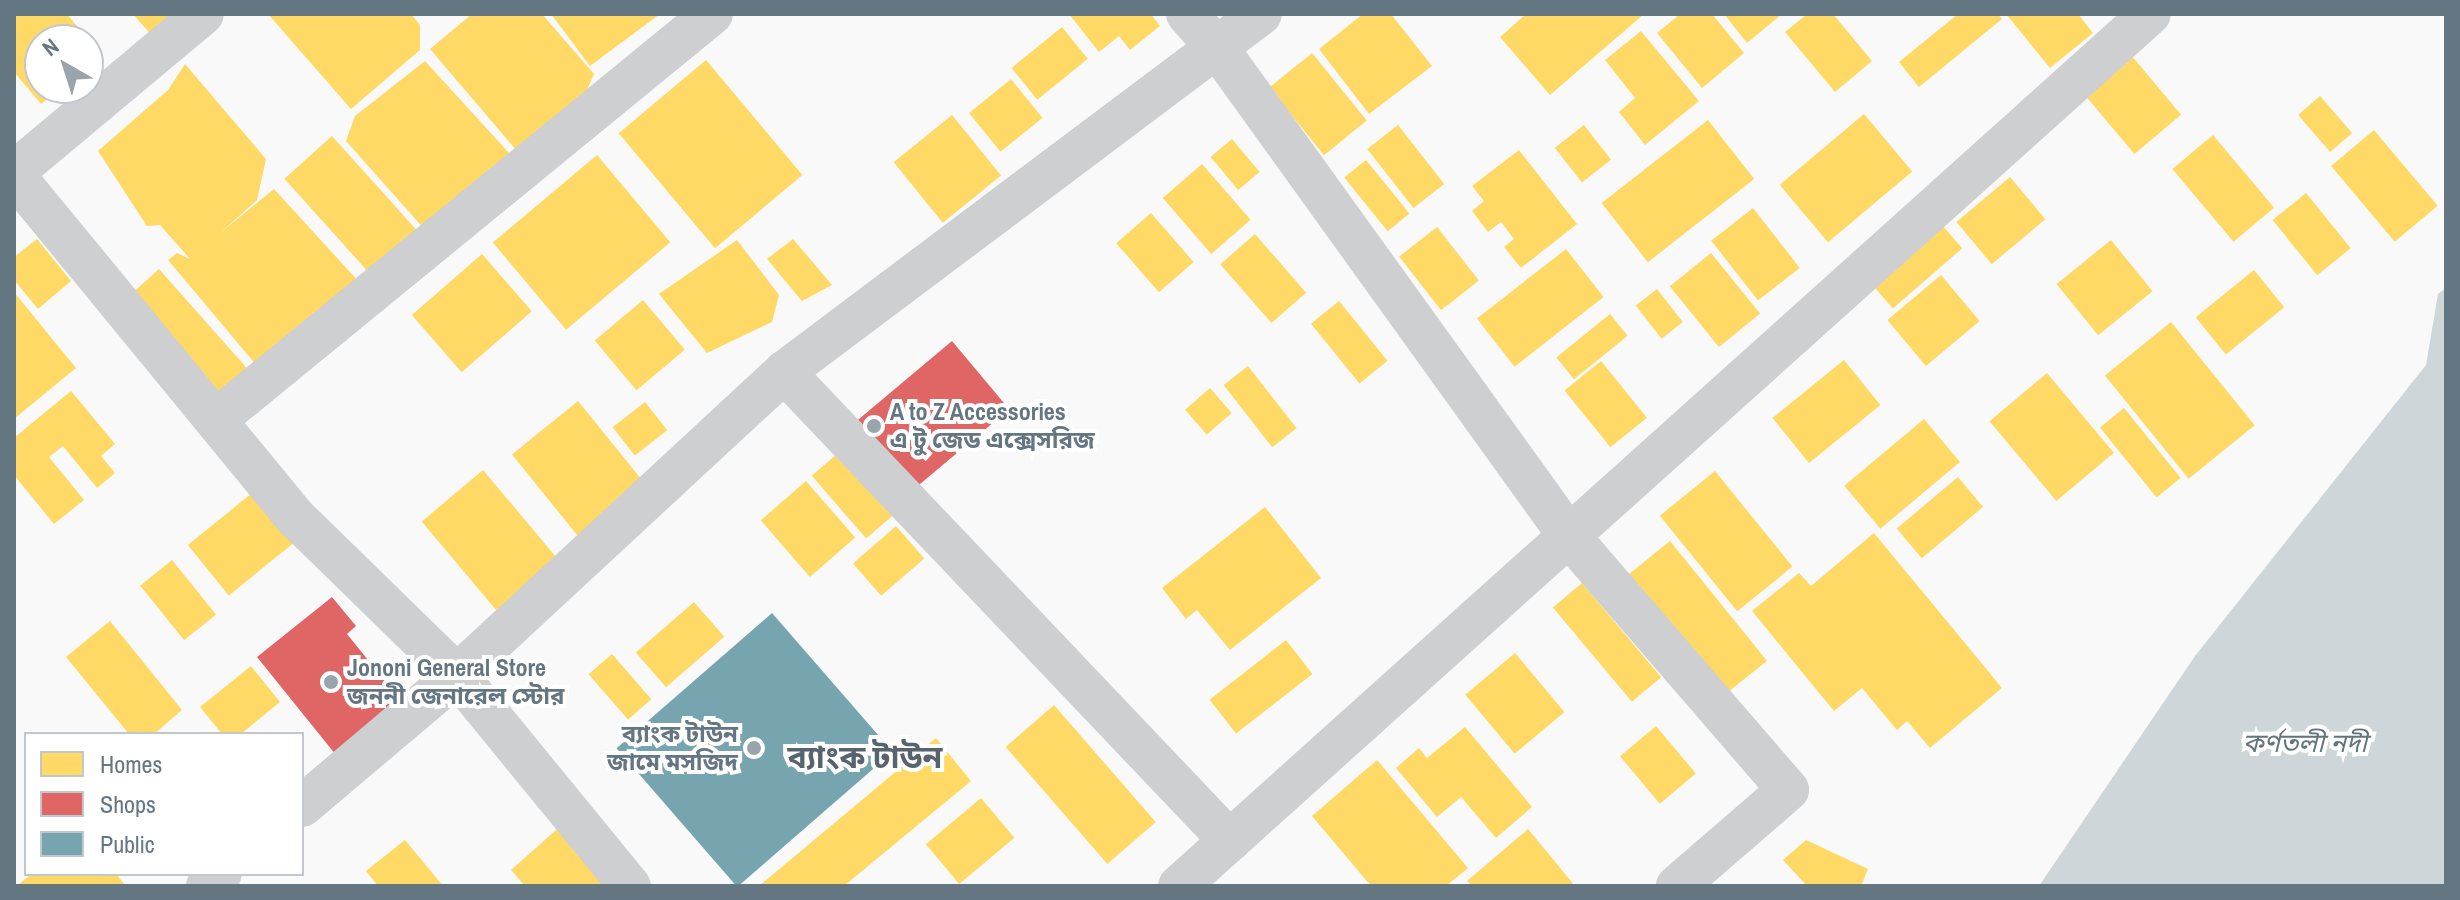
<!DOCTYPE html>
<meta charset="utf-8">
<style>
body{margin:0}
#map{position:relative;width:2460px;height:900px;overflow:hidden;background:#f9f9f9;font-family:"Archivo Narrow","Noto Sans Bengali",sans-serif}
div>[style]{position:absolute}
.water>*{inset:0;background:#ced6d9}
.homes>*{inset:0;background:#ffd966;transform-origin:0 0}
.shops>*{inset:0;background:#e06666;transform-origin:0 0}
.public>*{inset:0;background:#76a5af;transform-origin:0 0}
.street>*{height:42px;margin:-21px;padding:0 21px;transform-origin:21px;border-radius:21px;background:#cecfd0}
.dots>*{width:22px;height:22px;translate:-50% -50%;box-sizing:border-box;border:4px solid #fff;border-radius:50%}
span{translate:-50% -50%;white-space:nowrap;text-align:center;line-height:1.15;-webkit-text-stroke:8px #fff;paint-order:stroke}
.poi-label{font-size:24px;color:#657683;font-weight:700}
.left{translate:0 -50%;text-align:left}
.right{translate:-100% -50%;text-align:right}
.water-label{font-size:26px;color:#60757c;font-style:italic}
.district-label{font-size:32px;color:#57646e;font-weight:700}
.frame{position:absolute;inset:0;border:16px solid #657683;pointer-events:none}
.legend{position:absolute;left:24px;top:732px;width:280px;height:144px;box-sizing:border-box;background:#fff;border:2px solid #c1c8cd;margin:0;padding:10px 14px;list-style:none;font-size:24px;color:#657683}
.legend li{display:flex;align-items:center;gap:16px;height:40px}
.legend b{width:40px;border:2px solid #c1c8cd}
.north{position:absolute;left:24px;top:24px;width:80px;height:80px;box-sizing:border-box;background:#fff;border:2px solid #c1c8cd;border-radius:50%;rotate:321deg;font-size:22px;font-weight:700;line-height:32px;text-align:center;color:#657683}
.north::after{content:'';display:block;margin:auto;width:28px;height:36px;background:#99a4ac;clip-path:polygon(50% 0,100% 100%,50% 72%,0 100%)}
</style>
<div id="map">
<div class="water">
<i style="clip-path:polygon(2446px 288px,2446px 886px,2039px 886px,2195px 656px,2426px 365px,2438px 294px)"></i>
</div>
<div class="homes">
<i style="clip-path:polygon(14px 14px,67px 14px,101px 55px,88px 66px,88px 40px,40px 40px,40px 88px,61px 88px,41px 104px,14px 72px)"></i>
<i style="clip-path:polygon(133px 14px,181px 14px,153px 37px)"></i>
<i style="clip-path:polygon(268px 14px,411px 14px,420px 25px,420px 50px,351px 109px)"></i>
<i style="clip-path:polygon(472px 14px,542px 14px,594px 74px,587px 90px,517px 151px,430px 49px)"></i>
<i style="clip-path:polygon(551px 14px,660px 14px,590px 66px)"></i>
<i style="clip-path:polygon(1069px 14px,1151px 14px,1160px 26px,1130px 50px,1119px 36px,1099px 52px)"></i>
<i style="clip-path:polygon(1363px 14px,1391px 14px,1432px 66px,1369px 114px,1319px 49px)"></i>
<i style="clip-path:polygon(1526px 14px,1644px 14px,1550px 95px,1500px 37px)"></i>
<i style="clip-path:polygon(1680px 14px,1712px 14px,1744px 53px,1702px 88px,1657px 33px)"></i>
<i style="clip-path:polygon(1724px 14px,1782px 14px,1747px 43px)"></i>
<i style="clip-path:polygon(1807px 14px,1833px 14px,1872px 61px,1835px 92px,1785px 32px)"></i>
<i style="clip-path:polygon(1958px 14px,1998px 14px,2002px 19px,1919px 87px,1899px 62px)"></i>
<i style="clip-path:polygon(2006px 14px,2078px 14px,2093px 33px,2050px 68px)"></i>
<i style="left:1062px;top:27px;width:41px;height:65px;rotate:51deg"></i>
<i style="clip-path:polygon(1641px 31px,1699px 101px,1645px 145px,1619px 112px,1635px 98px,1605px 60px)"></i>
<i style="left:1312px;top:53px;width:87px;height:55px;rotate:51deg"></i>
<i style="left:2131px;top:55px;width:78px;height:61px;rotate:50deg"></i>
<i style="left:706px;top:60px;width:150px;height:114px;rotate:50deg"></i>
<i style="clip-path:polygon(425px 61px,511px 155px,426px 231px,346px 141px,355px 116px)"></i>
<i style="clip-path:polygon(185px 64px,266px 159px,257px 200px,220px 233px,274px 189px,360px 283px,257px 366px,168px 260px,177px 253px,190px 259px,160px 225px,147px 226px,98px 151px,168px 90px)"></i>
<i style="left:1011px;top:79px;width:50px;height:54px;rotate:51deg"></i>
<i style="left:2320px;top:96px;width:49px;height:29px;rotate:49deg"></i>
<i style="left:1864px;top:114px;width:75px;height:110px;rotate:50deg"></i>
<i style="left:952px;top:115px;width:78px;height:75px;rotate:51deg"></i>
<i style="left:1708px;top:120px;width:75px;height:135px;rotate:52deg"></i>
<i style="left:1398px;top:125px;width:75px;height:39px;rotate:52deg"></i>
<i style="left:1584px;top:125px;width:44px;height:37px;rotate:52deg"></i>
<i style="left:2374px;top:130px;width:99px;height:56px;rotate:50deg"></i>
<i style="left:2213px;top:135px;width:95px;height:53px;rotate:50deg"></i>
<i style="left:332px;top:136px;width:126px;height:64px;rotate:48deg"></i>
<i style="left:1232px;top:139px;width:43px;height:28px;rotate:50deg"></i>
<i style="clip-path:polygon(1519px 150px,1577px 224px,1521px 268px,1504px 247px,1514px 239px,1501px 222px,1488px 232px,1472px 211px,1484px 201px,1472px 186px)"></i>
<i style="left:597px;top:155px;width:114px;height:136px;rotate:50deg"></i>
<i style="left:1366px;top:160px;width:69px;height:28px;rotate:51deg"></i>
<i style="left:1202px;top:164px;width:74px;height:52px;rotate:49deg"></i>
<i style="left:2010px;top:177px;width:55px;height:70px;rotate:50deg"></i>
<i style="left:2306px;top:193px;width:71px;height:43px;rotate:51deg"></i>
<i style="left:1753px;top:208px;width:76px;height:53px;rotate:52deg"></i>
<i style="left:1151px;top:213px;width:65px;height:46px;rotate:49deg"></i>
<i style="left:1936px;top:218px;width:40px;height:92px;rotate:49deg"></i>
<i style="left:1437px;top:227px;width:68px;height:48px;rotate:52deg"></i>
<i style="left:1255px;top:234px;width:78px;height:46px;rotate:49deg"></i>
<i style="clip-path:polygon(37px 239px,71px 281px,38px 309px,14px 280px,14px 257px)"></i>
<i style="clip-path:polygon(793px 239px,832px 285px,802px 301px,767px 259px)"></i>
<i style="clip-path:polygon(737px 240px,779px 295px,772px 322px,707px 353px,659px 294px)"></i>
<i style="left:2111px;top:240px;width:66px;height:70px;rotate:51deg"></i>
<i style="left:1566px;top:249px;width:61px;height:113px;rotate:52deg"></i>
<i style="left:1711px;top:253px;width:78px;height:53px;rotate:51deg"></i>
<i style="left:482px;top:254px;width:76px;height:93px;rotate:49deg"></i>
<i style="clip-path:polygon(159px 269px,253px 375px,217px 404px,129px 296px)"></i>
<i style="left:2254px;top:270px;width:48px;height:75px;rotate:51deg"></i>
<i style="left:1941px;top:275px;width:60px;height:70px;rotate:50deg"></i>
<i style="left:1657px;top:289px;width:42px;height:27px;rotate:52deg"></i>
<i style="clip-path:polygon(14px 292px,76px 368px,14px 419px)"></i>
<i style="left:643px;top:300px;width:65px;height:63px;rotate:50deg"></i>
<i style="left:1339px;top:301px;width:77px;height:36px;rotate:51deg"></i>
<i style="left:1610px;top:314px;width:28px;height:69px;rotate:51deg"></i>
<i style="left:2171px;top:322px;width:133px;height:85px;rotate:51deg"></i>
<i style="left:1844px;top:360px;width:58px;height:92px;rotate:51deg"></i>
<i style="left:1601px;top:361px;width:73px;height:47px;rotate:51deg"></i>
<i style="left:1248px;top:366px;width:79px;height:31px;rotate:52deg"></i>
<i style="left:2047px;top:373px;width:104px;height:75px;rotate:50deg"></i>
<i style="left:1210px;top:388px;width:33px;height:33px;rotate:49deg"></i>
<i style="clip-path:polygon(71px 391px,115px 444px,101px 456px,115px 473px,97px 488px,63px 446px,49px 457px,84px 500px,54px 524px,14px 475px,14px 438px)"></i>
<i style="left:578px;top:401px;width:110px;height:85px;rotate:51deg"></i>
<i style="left:645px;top:402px;width:36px;height:41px;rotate:52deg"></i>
<i style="left:2124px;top:408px;width:90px;height:31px;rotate:51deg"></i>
<i style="left:1924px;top:419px;width:56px;height:104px;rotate:50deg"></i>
<i style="left:845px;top:447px;width:83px;height:44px;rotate:49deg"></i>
<i style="left:483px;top:470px;width:126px;height:80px;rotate:50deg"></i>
<i style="left:1715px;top:471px;width:123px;height:71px;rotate:51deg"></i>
<i style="left:1958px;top:477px;width:39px;height:80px;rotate:50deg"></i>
<i style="left:806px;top:481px;width:75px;height:60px;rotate:49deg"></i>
<i style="left:257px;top:489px;width:65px;height:89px;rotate:51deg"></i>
<i style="clip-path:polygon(1265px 507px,1321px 578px,1230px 650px,1197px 610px,1186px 619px,1162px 588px)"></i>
<i style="left:896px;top:526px;width:43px;height:57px;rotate:49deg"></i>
<i style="clip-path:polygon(1874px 533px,2002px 688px,1930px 748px,1907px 721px,1897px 730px,1862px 688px,1834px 711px,1752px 611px,1799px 573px,1811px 586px)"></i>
<i style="left:1670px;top:541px;width:154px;height:55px;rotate:51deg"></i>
<i style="left:172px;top:560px;width:70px;height:41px;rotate:51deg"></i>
<i style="left:1582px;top:583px;width:123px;height:38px;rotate:50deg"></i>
<i style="left:694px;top:602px;width:46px;height:77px;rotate:49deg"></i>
<i style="clip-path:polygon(110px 621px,182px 710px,154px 734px,129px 734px,66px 657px)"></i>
<i style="left:1286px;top:640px;width:43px;height:97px;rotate:52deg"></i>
<i style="left:1515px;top:653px;width:77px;height:65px;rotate:50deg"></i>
<i style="left:612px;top:654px;width:60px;height:31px;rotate:49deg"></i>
<i style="clip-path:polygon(251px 666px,280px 702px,241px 734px,222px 734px,200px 707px)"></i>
<i style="left:1054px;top:705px;width:155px;height:64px;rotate:49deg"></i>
<i style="left:1656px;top:726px;width:62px;height:47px;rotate:50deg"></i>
<i style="clip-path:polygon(1465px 727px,1532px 807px,1496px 838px,1461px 797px,1437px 817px,1396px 768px,1419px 748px,1427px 758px)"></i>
<i style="clip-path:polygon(936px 738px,971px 781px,844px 886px,759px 886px)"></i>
<i style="clip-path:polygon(1377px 760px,1468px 868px,1446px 886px,1371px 886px,1312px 816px)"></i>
<i style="left:981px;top:798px;width:52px;height:72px;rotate:50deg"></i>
<i style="clip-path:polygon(564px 823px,612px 886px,525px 886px,511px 870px)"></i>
<i style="clip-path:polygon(1528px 829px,1575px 886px,1472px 886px,1467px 881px)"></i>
<i style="clip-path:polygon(405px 840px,443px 886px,378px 886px,366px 871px)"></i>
<i style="clip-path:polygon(1806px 840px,1868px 869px,1861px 886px,1807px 886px,1783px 860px)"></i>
<i style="clip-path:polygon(31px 874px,116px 874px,126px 886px,17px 886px)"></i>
</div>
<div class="shops">
<i style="left:952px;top:341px;width:89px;height:135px;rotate:50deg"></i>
<i style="clip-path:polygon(332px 597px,356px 626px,347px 634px,406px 707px,340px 760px,257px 657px)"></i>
</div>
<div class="public">
<i style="left:772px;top:613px;width:184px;height:206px;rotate:49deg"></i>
</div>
<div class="street">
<i style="left:1187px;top:14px;width:48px;rotate:48.4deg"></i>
<i style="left:1219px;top:50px;width:599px;rotate:54.24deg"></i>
<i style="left:1569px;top:536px;width:335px;rotate:49.2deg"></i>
<i style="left:1788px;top:790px;width:147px;rotate:139.1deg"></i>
<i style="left:14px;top:172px;width:246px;rotate:-39.9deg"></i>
<i style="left:14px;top:175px;width:443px;rotate:50.6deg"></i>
<i style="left:295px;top:517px;width:226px;rotate:44.3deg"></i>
<i style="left:457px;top:675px;width:273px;rotate:50.7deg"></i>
<i style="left:784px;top:372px;width:647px;rotate:46.44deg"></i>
<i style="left:218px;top:418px;width:638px;rotate:-39.28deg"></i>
<i style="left:302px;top:806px;width:203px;rotate:-40.2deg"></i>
<i style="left:457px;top:675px;width:446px;rotate:-42.8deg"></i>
<i style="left:784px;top:372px;width:596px;rotate:-36.89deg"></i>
<i style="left:207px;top:886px;width:18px;rotate:-41deg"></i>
<i style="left:1179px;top:886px;width:1305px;rotate:-41.93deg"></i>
</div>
<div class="dots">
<i style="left:874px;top:426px;background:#99a4ac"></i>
<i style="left:331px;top:682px;background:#99a4ac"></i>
<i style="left:754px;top:748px;background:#99a4ac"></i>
</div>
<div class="poi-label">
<span class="left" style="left:890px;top:426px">A to Z Accessories<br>এ টু জেড এক্সেসরিজ</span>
<span class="left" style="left:347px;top:682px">Jononi General Store<br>জননী জেনারেল স্টোর</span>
<span class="right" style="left:738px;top:748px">ব্যাংক টাউন<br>জামে মসজিদ</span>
</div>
<div class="water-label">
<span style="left:2305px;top:743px">কর্ণতলী নদী</span>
</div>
<div class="district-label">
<span style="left:865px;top:757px">ব্যাংক টাউন</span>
</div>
<div class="frame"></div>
<ul class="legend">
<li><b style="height:22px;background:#ffd966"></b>Homes</li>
<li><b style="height:22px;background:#e06666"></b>Shops</li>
<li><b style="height:22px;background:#76a5af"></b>Public</li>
</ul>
<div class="north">N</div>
</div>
